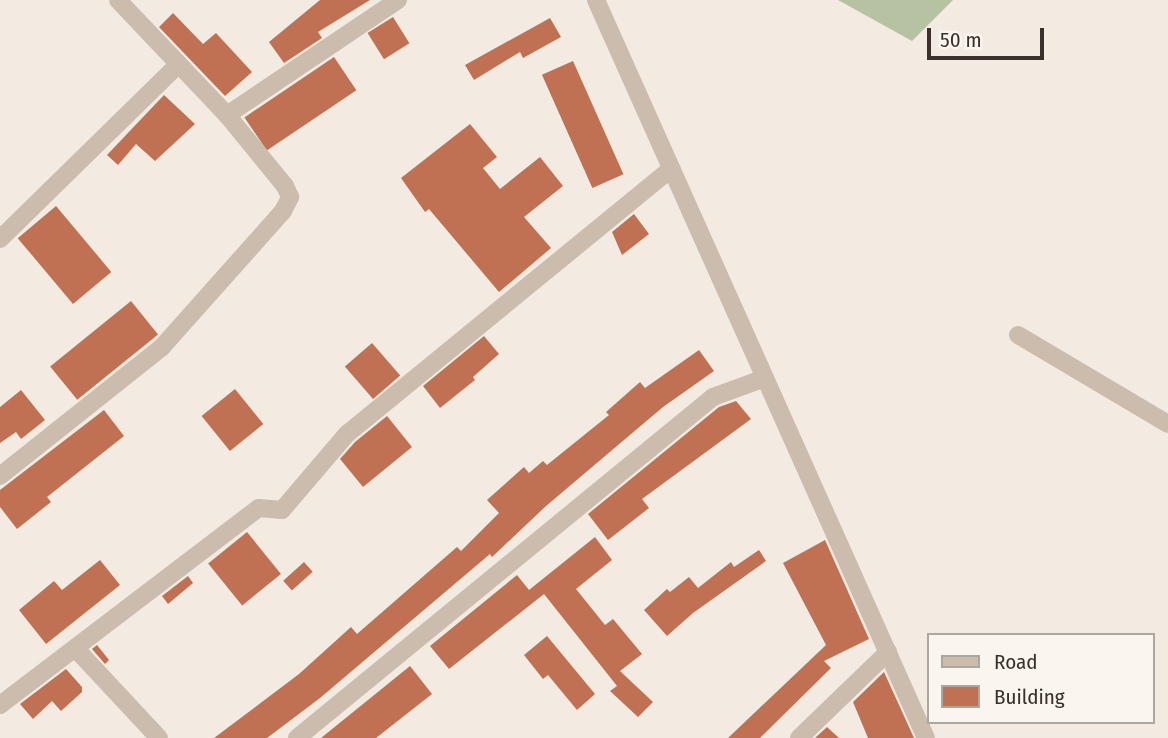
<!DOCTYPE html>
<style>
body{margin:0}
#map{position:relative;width:1168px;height:738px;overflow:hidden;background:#f3ebe2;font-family:"Fira Sans Condensed",sans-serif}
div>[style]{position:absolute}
.green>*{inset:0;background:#b6c2a2}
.building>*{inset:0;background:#c07053;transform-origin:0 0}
.minor>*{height:18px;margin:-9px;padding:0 9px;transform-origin:9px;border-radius:9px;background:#cbbcae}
span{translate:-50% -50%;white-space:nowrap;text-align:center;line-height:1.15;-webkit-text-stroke:5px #faf5ef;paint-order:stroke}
.legend{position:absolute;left:927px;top:633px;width:228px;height:91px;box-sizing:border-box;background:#faf5ef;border:2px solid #ada7a1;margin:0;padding:9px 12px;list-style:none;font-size:21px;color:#3a312c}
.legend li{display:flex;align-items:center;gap:14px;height:35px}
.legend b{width:35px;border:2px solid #ada7a1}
.scale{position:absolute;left:927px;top:28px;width:117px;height:32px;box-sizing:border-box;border:4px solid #3a312c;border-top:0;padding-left:9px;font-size:21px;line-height:24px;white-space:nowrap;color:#3a312c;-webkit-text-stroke:5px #faf5ef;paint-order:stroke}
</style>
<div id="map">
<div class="green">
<i style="clip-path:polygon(838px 0,953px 0,912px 41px)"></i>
</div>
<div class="building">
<i style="clip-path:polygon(320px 0,370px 0,318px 32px,322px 38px,284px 63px,269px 42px)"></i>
<i style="clip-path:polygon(173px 13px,203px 44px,216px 33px,252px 72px,225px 96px,159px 27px)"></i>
<i style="left:393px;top:17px;width:31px;height:30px;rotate:58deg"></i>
<i style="clip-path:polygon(550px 18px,561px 37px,523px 58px,520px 52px,474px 80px,465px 65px)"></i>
<i style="left:334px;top:57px;width:40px;height:108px;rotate:56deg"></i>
<i style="left:573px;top:61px;width:124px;height:34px;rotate:66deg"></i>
<i style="clip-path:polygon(164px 95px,195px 124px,155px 161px,136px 144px,118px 165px,107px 155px)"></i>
<i style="clip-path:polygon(470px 124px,497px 157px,483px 168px,500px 189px,540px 157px,563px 186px,524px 217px,551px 248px,499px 292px,429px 209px,425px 212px,401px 178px)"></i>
<i style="left:56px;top:206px;width:86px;height:50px;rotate:50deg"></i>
<i style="clip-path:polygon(634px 214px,649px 234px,622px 255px,612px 232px)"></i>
<i style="left:131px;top:301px;width:43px;height:104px;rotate:51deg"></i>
<i style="clip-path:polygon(484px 336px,499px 354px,473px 377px,475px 380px,440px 408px,423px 386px)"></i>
<i style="left:372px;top:343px;width:43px;height:36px;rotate:49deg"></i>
<i style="clip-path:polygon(699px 350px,714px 371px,663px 407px,546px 506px,492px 557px,490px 554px,320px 698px,267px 738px,214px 738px,299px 674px,351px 627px,357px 634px,457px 547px,461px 551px,499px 513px,487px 500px,524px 467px,529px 473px,543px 461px,547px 465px,609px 415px,606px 412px,640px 382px,645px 388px)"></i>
<i style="left:235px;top:389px;width:45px;height:43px;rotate:51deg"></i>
<i style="clip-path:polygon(21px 390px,45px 420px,21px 439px,16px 432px,0 443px,0 407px)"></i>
<i style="clip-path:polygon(736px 401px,751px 419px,642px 499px,649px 508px,608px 540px,588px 514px,719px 407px)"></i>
<i style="clip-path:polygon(104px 410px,124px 436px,47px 497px,51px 502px,17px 529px,0 507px,0 490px)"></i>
<i style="clip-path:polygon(387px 416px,412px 447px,363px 487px,340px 459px,355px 442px)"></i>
<i style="left:247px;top:532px;width:54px;height:50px;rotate:51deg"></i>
<i style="clip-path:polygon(595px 537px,612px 560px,576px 589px,605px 625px,613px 619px,642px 654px,620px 671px,653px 702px,638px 717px,610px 691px,617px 686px,544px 594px,449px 669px,430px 646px,517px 575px,529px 590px)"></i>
<i style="clip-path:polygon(825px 540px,869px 639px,824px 661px,831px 668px,760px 738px,728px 738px,826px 645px,783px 563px)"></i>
<i style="clip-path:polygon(759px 550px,766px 561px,693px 613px,667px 636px,644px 610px,667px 589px,670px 592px,689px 577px,698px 588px,731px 562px,734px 567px)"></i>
<i style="clip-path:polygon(100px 560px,120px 585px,46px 644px,19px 610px,54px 581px,62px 590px)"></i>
<i style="left:304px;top:562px;width:13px;height:28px;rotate:48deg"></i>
<i style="clip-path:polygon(188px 576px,193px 583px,168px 604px,162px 596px)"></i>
<i style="clip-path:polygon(547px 636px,595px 694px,577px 710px,548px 675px,543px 679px,524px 655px)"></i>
<i style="clip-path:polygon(97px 645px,109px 660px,105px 664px,92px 649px)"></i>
<i style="clip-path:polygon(410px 666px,432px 694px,376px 738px,321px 738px)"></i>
<i style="clip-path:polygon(66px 669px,82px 687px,82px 692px,61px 711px,52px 701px,33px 719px,20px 704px)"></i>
<i style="clip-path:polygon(884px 672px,914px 738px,868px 738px,853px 702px)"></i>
<i style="clip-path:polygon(827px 727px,839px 738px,815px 738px)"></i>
</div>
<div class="minor">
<i style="left:596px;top:0;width:808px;rotate:65.91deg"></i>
<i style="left:227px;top:115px;width:206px;rotate:-33.9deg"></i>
<i style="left:0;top:239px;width:250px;rotate:-44.4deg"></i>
<i style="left:1018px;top:335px;width:174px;rotate:30.7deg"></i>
<i style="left:0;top:476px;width:207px;rotate:-38.5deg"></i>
<i style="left:162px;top:347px;width:182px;rotate:-48.3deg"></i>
<i style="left:283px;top:211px;width:16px;rotate:-63deg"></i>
<i style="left:290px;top:197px;width:12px;rotate:-114deg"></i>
<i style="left:285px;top:186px;width:92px;rotate:-129.2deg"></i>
<i style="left:227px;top:115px;width:158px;rotate:-133.5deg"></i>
<i style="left:75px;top:648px;width:123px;rotate:47deg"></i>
<i style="left:0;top:705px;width:325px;rotate:-37.3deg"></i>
<i style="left:259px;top:508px;width:23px;rotate:5deg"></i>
<i style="left:282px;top:510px;width:100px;rotate:-49.5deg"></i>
<i style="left:347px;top:434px;width:419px;rotate:-39.3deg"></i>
<i style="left:297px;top:738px;width:538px;rotate:-39.34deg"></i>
<i style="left:713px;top:397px;width:55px;rotate:-20.1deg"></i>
<i style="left:799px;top:738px;width:124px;rotate:-44deg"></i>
</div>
<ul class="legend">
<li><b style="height:9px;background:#cbbcae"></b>Road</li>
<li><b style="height:19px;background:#c07053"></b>Building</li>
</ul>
<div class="scale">50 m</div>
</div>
